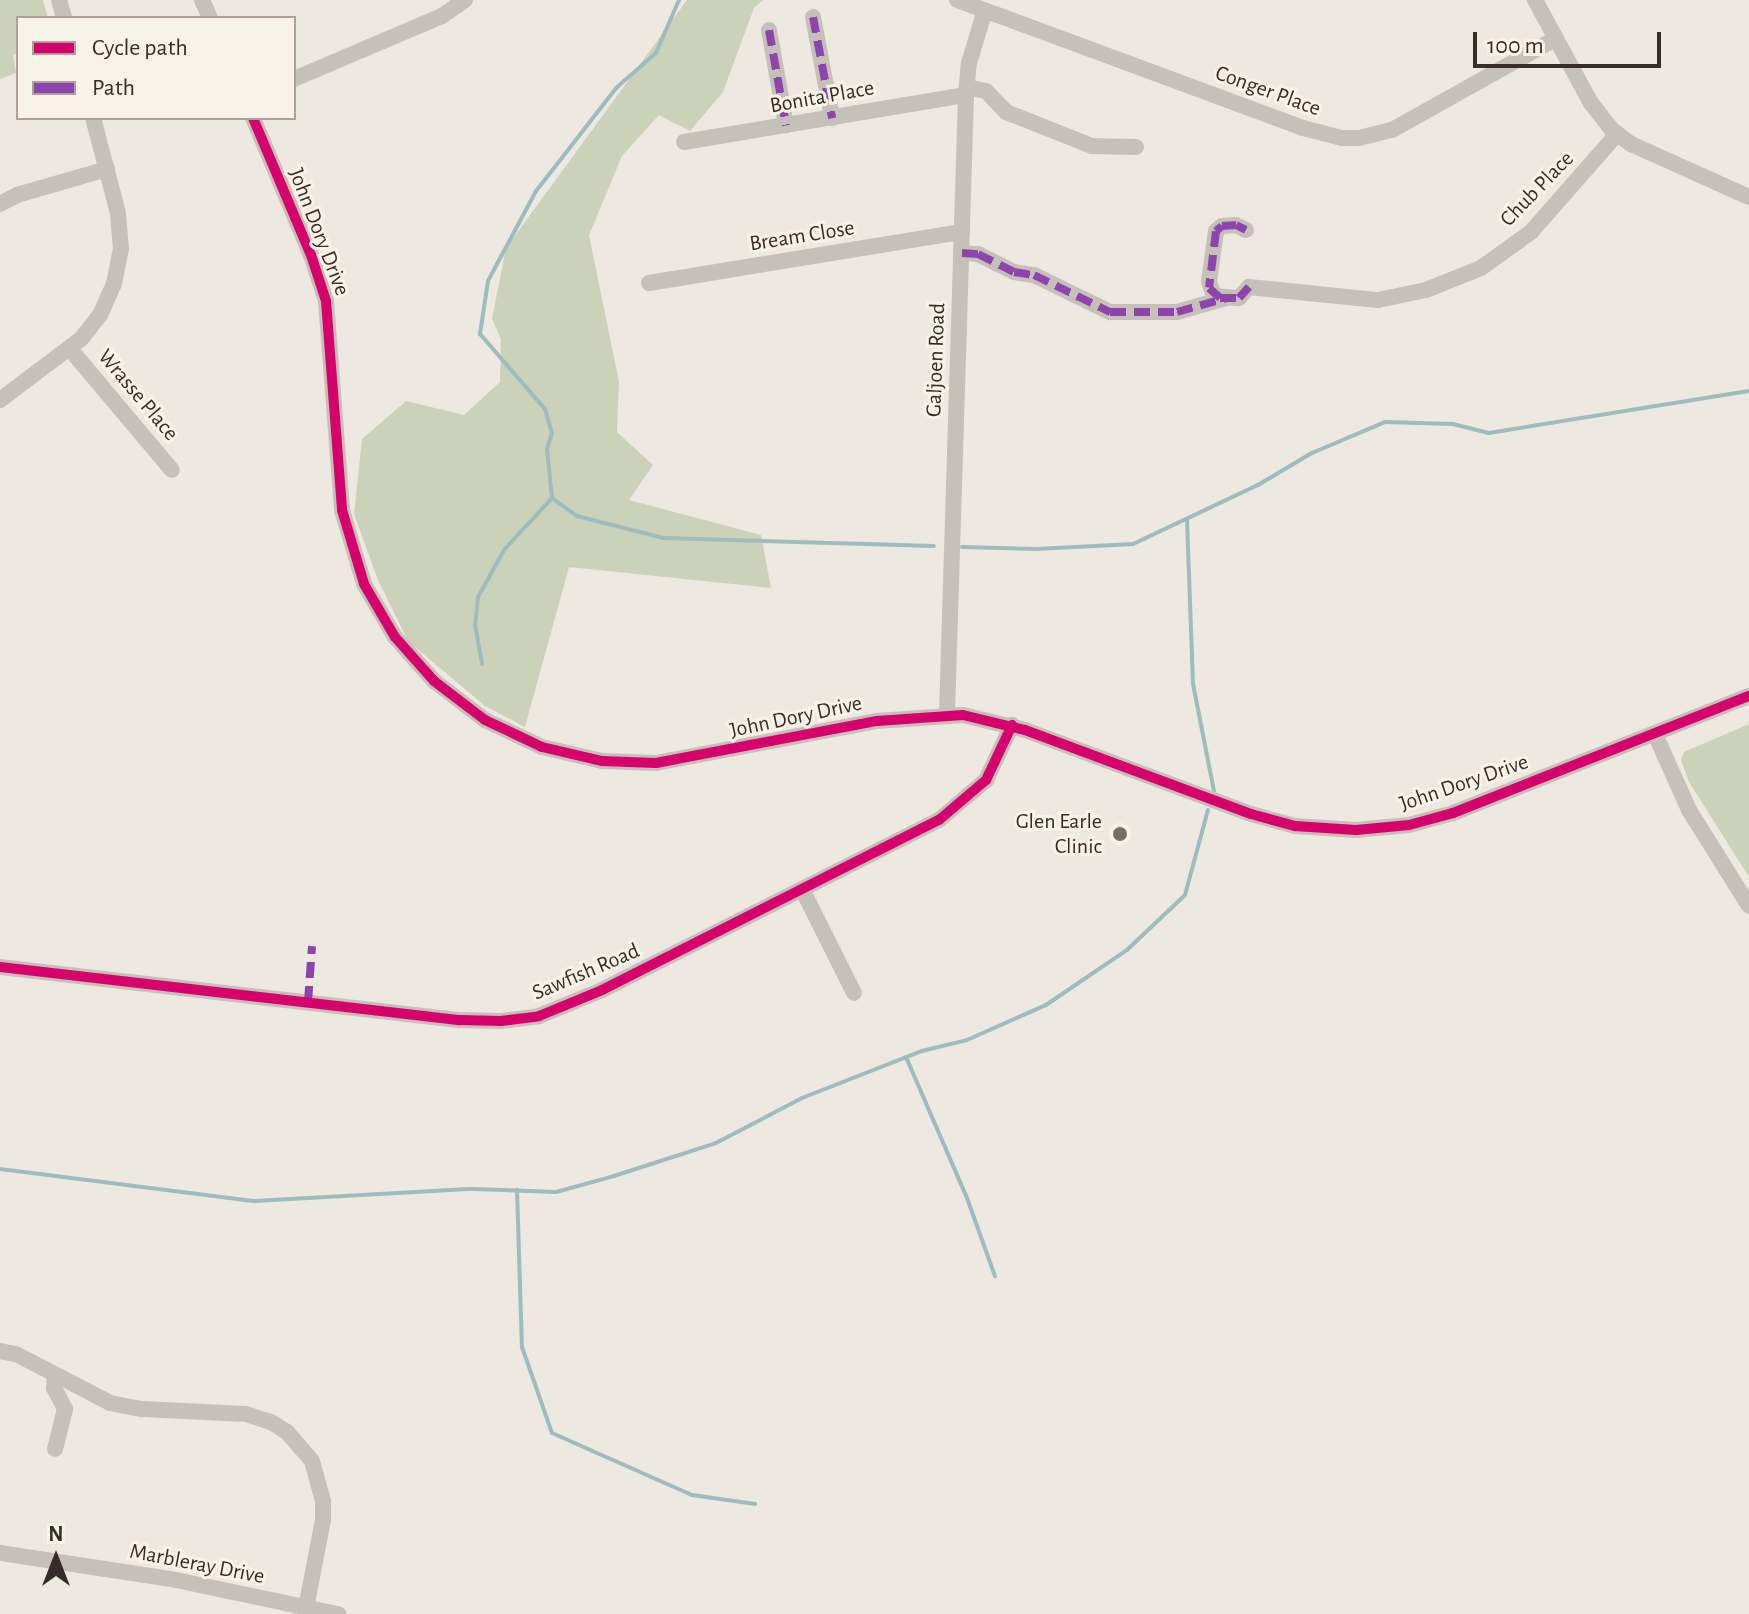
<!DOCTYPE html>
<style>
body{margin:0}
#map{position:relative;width:1749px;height:1614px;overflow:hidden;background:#ede8e0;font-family:"Alegreya Sans",sans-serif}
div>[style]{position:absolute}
.green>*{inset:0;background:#ccd2ba}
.stream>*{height:4px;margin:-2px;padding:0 2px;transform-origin:2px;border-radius:2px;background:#9cbcbd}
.minor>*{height:16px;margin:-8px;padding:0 8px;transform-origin:8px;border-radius:8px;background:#c6c0b9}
.quiet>*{height:8px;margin-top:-4px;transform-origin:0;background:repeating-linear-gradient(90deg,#8e44ad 0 16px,transparent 0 24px)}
.cycleway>*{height:10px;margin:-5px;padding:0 5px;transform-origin:5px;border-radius:5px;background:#d6006c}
.dots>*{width:22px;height:22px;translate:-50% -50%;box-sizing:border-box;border:4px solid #f9f2e7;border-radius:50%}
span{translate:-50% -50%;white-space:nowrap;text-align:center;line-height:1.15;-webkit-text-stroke:6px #f9f2e7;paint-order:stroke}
.street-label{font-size:22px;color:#362d28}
.poi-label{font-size:22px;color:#362d28}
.right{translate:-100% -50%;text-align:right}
.legend{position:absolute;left:16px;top:16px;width:280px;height:104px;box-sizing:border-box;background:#f9f2e7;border:2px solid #aba39b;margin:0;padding:10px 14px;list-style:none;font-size:24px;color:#362d28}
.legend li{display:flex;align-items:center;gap:16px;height:40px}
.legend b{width:40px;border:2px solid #aba39b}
.north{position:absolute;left:16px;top:1518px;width:80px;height:80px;-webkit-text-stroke:6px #f9f2e7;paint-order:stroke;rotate:0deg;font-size:22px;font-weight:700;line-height:32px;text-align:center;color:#362d28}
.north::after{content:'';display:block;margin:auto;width:28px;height:36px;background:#362d28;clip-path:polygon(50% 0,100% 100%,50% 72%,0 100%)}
.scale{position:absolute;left:1473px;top:32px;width:188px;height:36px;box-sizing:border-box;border:4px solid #362d28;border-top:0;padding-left:10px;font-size:24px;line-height:28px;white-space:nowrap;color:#362d28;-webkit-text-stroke:6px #f9f2e7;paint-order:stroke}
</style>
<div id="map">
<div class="green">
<i style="clip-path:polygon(0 0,43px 0,48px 18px,18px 18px,18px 53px,13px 55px,16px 73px,0 79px)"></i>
<i style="clip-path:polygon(687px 0,763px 0,754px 8px,723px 92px,690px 131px,659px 115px,622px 156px,589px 235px,619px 382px,617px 432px,653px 465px,629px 500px,761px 535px,771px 588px,569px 567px,525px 727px,485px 706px,408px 641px,378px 580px,354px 514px,362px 439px,406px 401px,464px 415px,500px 382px,501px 339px,492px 319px,506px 248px)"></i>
<i style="clip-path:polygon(1749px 724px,1749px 877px,1689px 782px,1681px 760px,1684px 752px)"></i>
</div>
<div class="stream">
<i style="left:679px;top:0;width:58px;rotate:113.5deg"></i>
<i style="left:656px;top:53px;width:52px;rotate:138.9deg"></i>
<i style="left:617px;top:87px;width:132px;rotate:127.9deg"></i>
<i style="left:536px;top:191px;width:102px;rotate:118.1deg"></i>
<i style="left:488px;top:281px;width:54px;rotate:98.6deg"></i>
<i style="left:480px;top:334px;width:99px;rotate:49.1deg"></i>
<i style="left:545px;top:409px;width:25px;rotate:74deg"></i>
<i style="left:552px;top:433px;width:17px;rotate:107deg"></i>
<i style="left:547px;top:449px;width:49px;rotate:84.2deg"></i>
<i style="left:552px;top:498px;width:31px;rotate:36deg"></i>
<i style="left:577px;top:516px;width:89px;rotate:14.3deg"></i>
<i style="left:663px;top:538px;width:271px;rotate:1.7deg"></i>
<i style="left:1187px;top:520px;width:164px;rotate:87.9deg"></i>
<i style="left:1193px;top:684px;width:109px;rotate:78.9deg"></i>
<i style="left:962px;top:547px;width:74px;rotate:1.5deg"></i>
<i style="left:1036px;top:549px;width:97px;rotate:-3deg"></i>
<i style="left:1133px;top:544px;width:138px;rotate:-25.3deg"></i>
<i style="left:1258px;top:485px;width:63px;rotate:-30.7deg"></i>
<i style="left:1312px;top:453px;width:79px;rotate:-23deg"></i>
<i style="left:1385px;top:422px;width:68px;rotate:1.7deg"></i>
<i style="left:1453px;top:424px;width:37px;rotate:14deg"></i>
<i style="left:1489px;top:433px;width:263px;rotate:-9.2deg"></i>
<i style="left:482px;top:664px;width:39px;rotate:-100deg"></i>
<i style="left:475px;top:626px;width:29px;rotate:-84deg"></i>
<i style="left:478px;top:597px;width:54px;rotate:-61deg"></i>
<i style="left:504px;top:550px;width:71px;rotate:-47.3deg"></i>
<i style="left:906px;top:1057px;width:154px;rotate:66.6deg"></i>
<i style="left:967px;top:1198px;width:83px;rotate:70.3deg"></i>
<i style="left:0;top:1169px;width:257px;rotate:7.2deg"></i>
<i style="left:255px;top:1201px;width:218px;rotate:-3.2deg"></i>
<i style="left:473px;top:1189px;width:83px;rotate:2.1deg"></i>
<i style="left:556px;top:1192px;width:60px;rotate:-15.4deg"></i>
<i style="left:614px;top:1176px;width:107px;rotate:-17.9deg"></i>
<i style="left:716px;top:1143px;width:97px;rotate:-27.6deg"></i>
<i style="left:802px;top:1098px;width:129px;rotate:-21.4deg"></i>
<i style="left:922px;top:1051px;width:46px;rotate:-13.7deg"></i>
<i style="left:967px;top:1040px;width:86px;rotate:-23.9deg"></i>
<i style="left:1046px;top:1005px;width:98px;rotate:-34.2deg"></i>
<i style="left:1127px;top:950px;width:80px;rotate:-43.5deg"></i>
<i style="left:1185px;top:895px;width:88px;rotate:-74.9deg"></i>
<i style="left:517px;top:1190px;width:157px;rotate:88.2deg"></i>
<i style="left:522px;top:1347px;width:91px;rotate:70.8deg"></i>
<i style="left:552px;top:1433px;width:153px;rotate:23.9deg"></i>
<i style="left:692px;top:1495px;width:64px;rotate:8.1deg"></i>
</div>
<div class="minor">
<i style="left:59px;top:0;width:19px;rotate:74deg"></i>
<i style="left:202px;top:0;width:20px;rotate:66deg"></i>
<i style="left:957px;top:0;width:369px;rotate:20.3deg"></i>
<i style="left:1303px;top:128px;width:40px;rotate:14.4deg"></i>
<i style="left:1342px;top:138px;width:17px"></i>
<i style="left:1359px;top:138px;width:34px;rotate:-14deg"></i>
<i style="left:1392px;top:130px;width:187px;rotate:-29.2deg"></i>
<i style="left:1535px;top:0;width:117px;rotate:61.5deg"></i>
<i style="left:1591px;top:103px;width:33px;rotate:52deg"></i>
<i style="left:1611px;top:129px;width:25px;rotate:37deg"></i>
<i style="left:1631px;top:144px;width:129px;rotate:24.2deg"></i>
<i style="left:813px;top:17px;width:103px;rotate:79.3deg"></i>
<i style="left:769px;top:30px;width:97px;rotate:79.9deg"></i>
<i style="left:294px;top:79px;width:161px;rotate:-23.1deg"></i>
<i style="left:442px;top:16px;width:28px;rotate:-35deg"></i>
<i style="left:967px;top:87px;width:19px;rotate:12deg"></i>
<i style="left:986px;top:91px;width:29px;rotate:46deg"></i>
<i style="left:1006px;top:112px;width:92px;rotate:21.6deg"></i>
<i style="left:1092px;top:146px;width:44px;rotate:1.3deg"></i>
<i style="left:253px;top:118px;width:149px;rotate:67.1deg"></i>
<i style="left:311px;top:255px;width:48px;rotate:71.9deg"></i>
<i style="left:326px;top:301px;width:210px;rotate:85.6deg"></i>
<i style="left:342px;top:510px;width:77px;rotate:73.4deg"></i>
<i style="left:364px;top:584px;width:61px;rotate:59.7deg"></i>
<i style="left:395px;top:637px;width:59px;rotate:48.4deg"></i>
<i style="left:434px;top:681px;width:64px;rotate:37.4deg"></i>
<i style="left:485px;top:720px;width:63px;rotate:25.3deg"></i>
<i style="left:542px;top:747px;width:62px;rotate:13.1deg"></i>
<i style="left:602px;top:761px;width:54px;rotate:2.1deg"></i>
<i style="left:656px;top:763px;width:225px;rotate:-10.8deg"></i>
<i style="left:877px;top:721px;width:86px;rotate:-4deg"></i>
<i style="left:963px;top:715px;width:64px;rotate:13.6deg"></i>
<i style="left:1025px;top:730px;width:241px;rotate:20.4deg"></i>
<i style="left:1251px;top:814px;width:46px;rotate:15.3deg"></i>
<i style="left:1295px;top:826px;width:61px;rotate:3.8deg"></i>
<i style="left:1356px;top:830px;width:53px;rotate:-5.4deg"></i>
<i style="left:1409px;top:825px;width:46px;rotate:-15.3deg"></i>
<i style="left:1453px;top:813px;width:318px;rotate:-21.6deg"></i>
<i style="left:684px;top:142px;width:286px;rotate:-9.5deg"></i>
<i style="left:0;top:204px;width:19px;rotate:-28deg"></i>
<i style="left:17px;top:195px;width:94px;rotate:-16.1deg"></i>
<i style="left:1246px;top:230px;width:11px;rotate:-153deg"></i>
<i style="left:1236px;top:225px;width:14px;rotate:176deg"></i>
<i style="left:1222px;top:226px;width:8px;rotate:140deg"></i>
<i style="left:1216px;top:231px;width:51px;rotate:97.8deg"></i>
<i style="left:1209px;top:282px;width:15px;rotate:70deg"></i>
<i style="left:1214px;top:296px;width:25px;rotate:5deg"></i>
<i style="left:1239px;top:298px;width:15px;rotate:-48deg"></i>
<i style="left:1249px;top:287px;width:130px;rotate:5.8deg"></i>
<i style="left:1378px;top:300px;width:49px;rotate:-11.8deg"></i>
<i style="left:1426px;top:290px;width:59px;rotate:-21.8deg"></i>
<i style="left:1481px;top:268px;width:62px;rotate:-35.8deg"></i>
<i style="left:1531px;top:232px;width:130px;rotate:-48.7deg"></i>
<i style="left:962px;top:253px;width:16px;rotate:4deg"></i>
<i style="left:978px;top:254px;width:40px;rotate:26.6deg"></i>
<i style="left:1014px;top:272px;width:20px;rotate:9deg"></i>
<i style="left:1034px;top:275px;width:85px;rotate:26deg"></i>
<i style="left:1110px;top:312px;width:67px"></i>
<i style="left:1177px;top:312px;width:51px;rotate:-15.9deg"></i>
<i style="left:649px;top:283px;width:317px;rotate:-9.3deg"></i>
<i style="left:70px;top:349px;width:158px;rotate:49.9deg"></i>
<i style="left:0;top:400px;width:101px;rotate:-37deg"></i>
<i style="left:81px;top:339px;width:31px;rotate:-52deg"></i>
<i style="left:100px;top:315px;width:34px;rotate:-66deg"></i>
<i style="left:114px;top:284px;width:36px;rotate:-79deg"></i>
<i style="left:121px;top:249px;width:36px;rotate:-95deg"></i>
<i style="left:118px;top:213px;width:98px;rotate:-104.7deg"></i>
<i style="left:947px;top:714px;width:619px;rotate:-88.24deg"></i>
<i style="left:966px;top:95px;width:32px;rotate:-85deg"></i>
<i style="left:969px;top:63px;width:55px;rotate:-73.2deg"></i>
<i style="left:1655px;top:734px;width:83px;rotate:65.9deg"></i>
<i style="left:1689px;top:810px;width:113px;rotate:58deg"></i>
<i style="left:802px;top:889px;width:116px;rotate:63.4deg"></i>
<i style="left:0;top:967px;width:463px;rotate:6.6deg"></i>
<i style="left:460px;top:1020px;width:41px;rotate:1.4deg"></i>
<i style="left:501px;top:1021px;width:38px;rotate:-7deg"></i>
<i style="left:539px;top:1016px;width:68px;rotate:-22.4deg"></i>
<i style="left:602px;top:990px;width:377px;rotate:-26.8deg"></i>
<i style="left:939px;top:820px;width:62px;rotate:-40.4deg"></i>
<i style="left:986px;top:780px;width:61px;rotate:-64.7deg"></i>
<i style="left:0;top:1351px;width:16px;rotate:11deg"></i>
<i style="left:16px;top:1354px;width:106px;rotate:27.5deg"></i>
<i style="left:110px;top:1403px;width:33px;rotate:11deg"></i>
<i style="left:142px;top:1409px;width:104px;rotate:2.8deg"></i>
<i style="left:246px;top:1414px;width:26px;rotate:18deg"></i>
<i style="left:271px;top:1422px;width:19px;rotate:32deg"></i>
<i style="left:287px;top:1432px;width:38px;rotate:49deg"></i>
<i style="left:312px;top:1461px;width:41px;rotate:74.6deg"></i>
<i style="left:323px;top:1501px;width:19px;rotate:90deg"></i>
<i style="left:323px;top:1520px;width:90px;rotate:100.9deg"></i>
<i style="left:55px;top:1375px;width:13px;rotate:94deg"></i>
<i style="left:54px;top:1388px;width:24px;rotate:62deg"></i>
<i style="left:65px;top:1409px;width:41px;rotate:104deg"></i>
<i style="left:0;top:1553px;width:178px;rotate:8.7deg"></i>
<i style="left:176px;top:1580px;width:166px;rotate:11.9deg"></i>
</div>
<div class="quiet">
<i style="left:813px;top:17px;width:103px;rotate:79.3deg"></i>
<i style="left:769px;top:30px;width:97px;rotate:79.9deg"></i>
<i style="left:1246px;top:230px;width:11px;rotate:-153deg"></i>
<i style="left:1236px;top:225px;width:14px;rotate:176deg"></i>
<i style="left:1222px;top:226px;width:8px;rotate:140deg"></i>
<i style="left:1216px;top:231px;width:57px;rotate:97deg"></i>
<i style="left:1209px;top:288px;width:15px;rotate:42deg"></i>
<i style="left:1220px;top:298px;width:19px"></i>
<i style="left:1239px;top:298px;width:15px;rotate:-48deg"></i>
<i style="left:962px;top:253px;width:16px;rotate:4deg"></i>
<i style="left:978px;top:254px;width:40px;rotate:26.6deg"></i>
<i style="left:1014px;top:272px;width:20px;rotate:9deg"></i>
<i style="left:1034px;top:275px;width:85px;rotate:26deg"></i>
<i style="left:1110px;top:312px;width:67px"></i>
<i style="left:1177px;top:312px;width:51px;rotate:-15.9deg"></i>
<i style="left:308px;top:1002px;width:56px;rotate:-85.9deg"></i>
</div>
<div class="cycleway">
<i style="left:253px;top:118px;width:149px;rotate:67.1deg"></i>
<i style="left:311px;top:255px;width:48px;rotate:71.9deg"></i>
<i style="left:326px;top:301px;width:210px;rotate:85.6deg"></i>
<i style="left:342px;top:510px;width:77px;rotate:73.4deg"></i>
<i style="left:364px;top:584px;width:61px;rotate:59.7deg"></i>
<i style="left:395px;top:637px;width:59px;rotate:48.4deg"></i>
<i style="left:434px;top:681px;width:64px;rotate:37.4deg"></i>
<i style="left:485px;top:720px;width:63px;rotate:25.3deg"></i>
<i style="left:542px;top:747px;width:62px;rotate:13.1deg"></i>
<i style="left:602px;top:761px;width:54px;rotate:2.1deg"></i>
<i style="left:656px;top:763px;width:225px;rotate:-10.8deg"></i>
<i style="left:877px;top:721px;width:86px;rotate:-4deg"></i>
<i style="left:963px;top:715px;width:64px;rotate:13.6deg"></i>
<i style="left:1025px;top:730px;width:241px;rotate:20.4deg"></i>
<i style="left:1251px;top:814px;width:46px;rotate:15.3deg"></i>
<i style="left:1295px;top:826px;width:61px;rotate:3.8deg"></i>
<i style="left:1356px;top:830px;width:53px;rotate:-5.4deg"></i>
<i style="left:1409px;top:825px;width:46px;rotate:-15.3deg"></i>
<i style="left:1453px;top:813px;width:318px;rotate:-21.6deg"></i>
<i style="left:0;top:967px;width:463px;rotate:6.6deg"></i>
<i style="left:460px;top:1020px;width:41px;rotate:1.4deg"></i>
<i style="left:501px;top:1021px;width:38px;rotate:-7deg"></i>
<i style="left:539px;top:1016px;width:68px;rotate:-22.4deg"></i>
<i style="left:602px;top:990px;width:377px;rotate:-26.8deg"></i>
<i style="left:939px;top:820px;width:62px;rotate:-40.4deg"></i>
<i style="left:986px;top:780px;width:61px;rotate:-64.7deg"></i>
</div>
<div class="dots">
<i style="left:1120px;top:834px;background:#766e68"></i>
</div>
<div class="street-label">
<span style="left:1268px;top:91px;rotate:20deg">Conger Place</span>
<span style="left:822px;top:97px;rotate:-10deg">Bonita Place</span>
<span style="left:1537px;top:189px;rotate:-46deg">Chub Place</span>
<span style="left:319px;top:232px;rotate:69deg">John Dory Drive</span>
<span style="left:802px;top:236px;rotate:-9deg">Bream Close</span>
<span style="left:936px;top:360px;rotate:-88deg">Galjoen Road</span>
<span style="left:138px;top:395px;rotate:50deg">Wrasse Place</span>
<span style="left:796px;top:717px;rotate:-12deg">John Dory Drive</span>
<span style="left:1464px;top:783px;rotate:-19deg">John Dory Drive</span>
<span style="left:586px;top:972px;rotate:-23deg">Sawfish Road</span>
<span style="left:197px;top:1564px;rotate:11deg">Marbleray Drive</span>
</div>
<div class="poi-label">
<span class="right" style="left:1102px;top:834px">Glen Earle<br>Clinic</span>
</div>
<ul class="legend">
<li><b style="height:10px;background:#d6006c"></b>Cycle path</li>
<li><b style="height:10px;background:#8e44ad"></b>Path</li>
</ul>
<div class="north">N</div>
<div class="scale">100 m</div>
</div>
